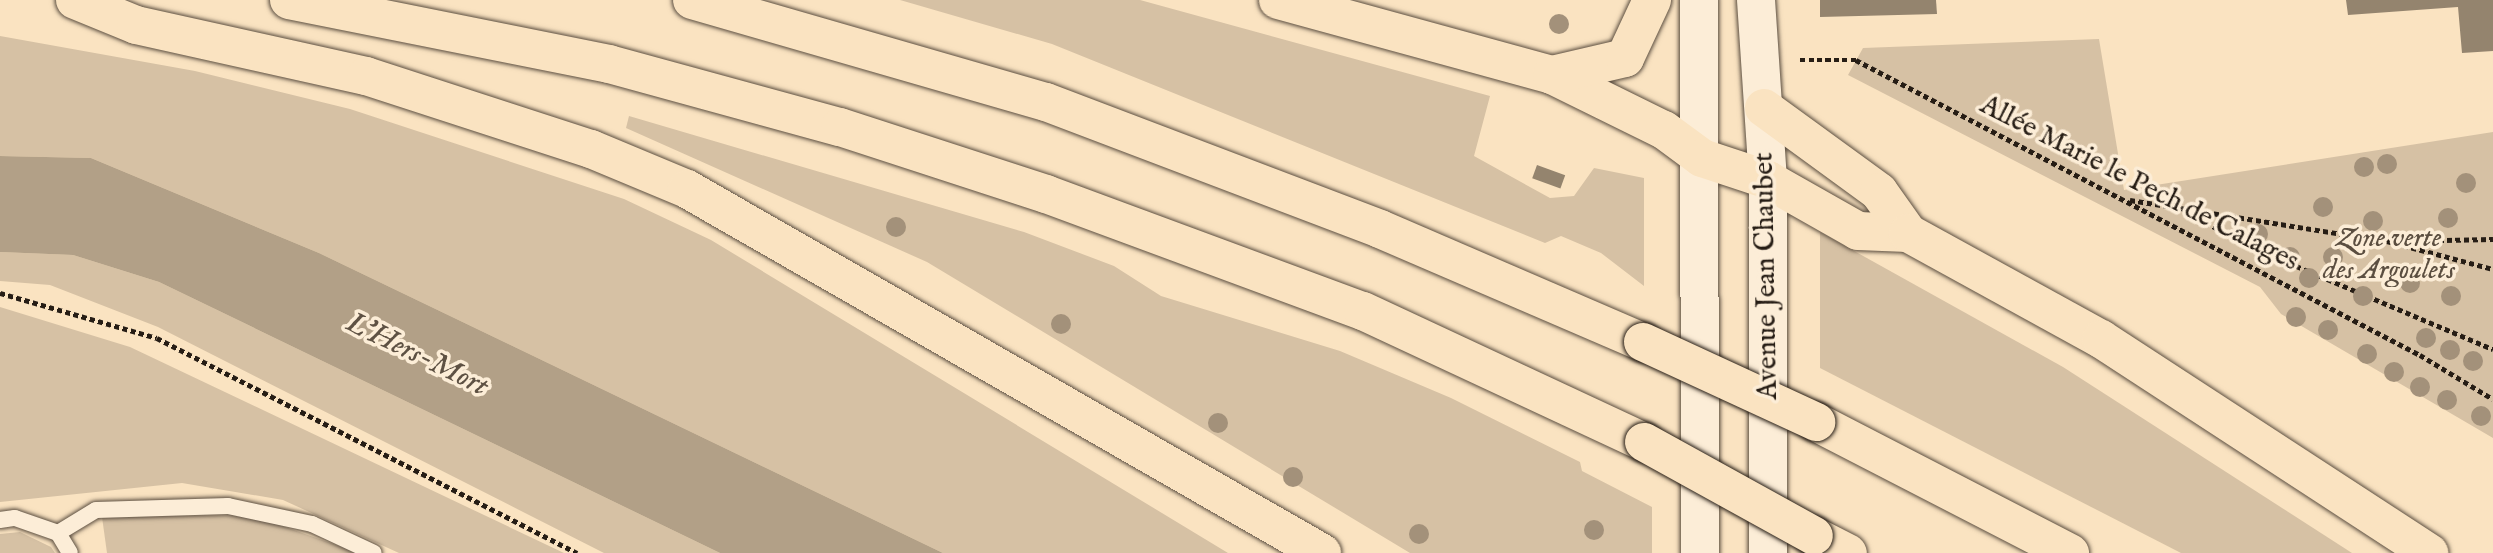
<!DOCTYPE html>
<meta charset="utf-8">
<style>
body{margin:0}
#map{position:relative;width:2493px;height:553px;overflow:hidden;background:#fae3c1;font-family:"IM FELL English",serif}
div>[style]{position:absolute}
.green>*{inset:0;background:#d6c1a4}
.water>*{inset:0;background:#b2a087}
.building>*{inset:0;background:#94846e;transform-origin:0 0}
.path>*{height:4.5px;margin-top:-2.25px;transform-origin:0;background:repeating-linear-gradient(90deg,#261d15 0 5px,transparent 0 8.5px)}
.roads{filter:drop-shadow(0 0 2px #5b4e40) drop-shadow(0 0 2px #5b4e40)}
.service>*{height:16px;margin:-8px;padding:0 8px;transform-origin:8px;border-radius:8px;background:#fcedd7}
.secondary>*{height:38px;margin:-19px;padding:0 19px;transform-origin:19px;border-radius:19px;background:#fcedd7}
.motorway>*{height:38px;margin:-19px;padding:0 19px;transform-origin:19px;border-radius:19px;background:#fae3c1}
.bridges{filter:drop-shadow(0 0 2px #261d15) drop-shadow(0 0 2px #261d15)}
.motorway-bridge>*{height:38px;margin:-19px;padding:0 19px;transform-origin:19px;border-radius:19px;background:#fae3c1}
.trees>*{width:20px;height:20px;margin:-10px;border-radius:50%;background:#a3917a}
span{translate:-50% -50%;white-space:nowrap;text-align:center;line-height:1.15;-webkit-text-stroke:7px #fcedd7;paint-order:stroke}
.street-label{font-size:28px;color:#261d15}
.park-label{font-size:28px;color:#5b4e40;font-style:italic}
.water-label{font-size:30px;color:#5e5143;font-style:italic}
</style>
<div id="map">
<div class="green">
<i style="clip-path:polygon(900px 0,1140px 0,1490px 96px,1474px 156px,1550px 198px,1574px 196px,1594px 168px,1644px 178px,1644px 286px,1601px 253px,1561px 236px,1545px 243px,1052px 44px)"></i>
<i style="clip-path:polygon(0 36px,195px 71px,350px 109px,624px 199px,711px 240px,1228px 553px,943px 553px,319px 253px,91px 158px,0 156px)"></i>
<i style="clip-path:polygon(2099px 39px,2124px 190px,2493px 132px,2493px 438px,2281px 314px,2260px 287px,1848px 75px,1863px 48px)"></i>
<i style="clip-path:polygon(629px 116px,1024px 232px,1114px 266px,1161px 296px,1340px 351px,1451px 398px,1580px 462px,1582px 471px,1652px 507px,1652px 553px,1410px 553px,927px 262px,626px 128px)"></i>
<i style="clip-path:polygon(1820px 232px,2063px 367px,2352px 553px,2181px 553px,1820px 368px)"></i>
<i style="clip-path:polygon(0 252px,73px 255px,159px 282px,720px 553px,604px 553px,158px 327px,50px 285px,0 281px)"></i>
<i style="clip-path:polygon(0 307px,130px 347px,564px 553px,399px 553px,283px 500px,182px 483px,0 502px)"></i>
<i style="clip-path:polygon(251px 515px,359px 553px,107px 553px,102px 517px)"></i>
<i style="clip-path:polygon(20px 532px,51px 547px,55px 553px,0 553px,0 534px)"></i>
</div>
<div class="water">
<i style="clip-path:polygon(0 156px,91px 158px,319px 253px,943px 553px,720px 553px,159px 282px,73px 255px,0 252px)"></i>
</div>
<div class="building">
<i style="clip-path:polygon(1820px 0,1936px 0,1937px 14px,1820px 17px)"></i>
<i style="clip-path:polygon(2346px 0,2493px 0,2493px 51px,2462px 53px,2458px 7px,2348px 15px)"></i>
<i style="left:1537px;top:165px;width:30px;height:14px;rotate:20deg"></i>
</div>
<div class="path">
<i style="left:1800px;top:60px;width:56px"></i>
<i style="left:1856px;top:60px;width:636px;rotate:27.61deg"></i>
<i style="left:2420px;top:355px;width:85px;rotate:31.1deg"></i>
<i style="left:2130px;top:200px;width:260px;rotate:9.1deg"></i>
<i style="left:2387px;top:241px;width:110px;rotate:14.8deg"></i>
<i style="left:2191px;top:214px;width:66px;rotate:28.9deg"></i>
<i style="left:2249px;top:246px;width:265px;rotate:22.9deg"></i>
<i style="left:2396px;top:241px;width:97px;rotate:-1.2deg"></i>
<i style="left:0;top:293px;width:163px;rotate:16deg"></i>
<i style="left:157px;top:338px;width:472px;rotate:27.1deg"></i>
</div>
<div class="roads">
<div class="service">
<i style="left:0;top:520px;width:15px;rotate:-8deg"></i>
<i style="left:15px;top:518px;width:46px;rotate:19.2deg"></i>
<i style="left:58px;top:533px;width:23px;rotate:59deg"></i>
<i style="left:58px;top:533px;width:44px;rotate:-31.2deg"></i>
<i style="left:96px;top:510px;width:132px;rotate:-1.7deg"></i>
<i style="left:228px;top:506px;width:86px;rotate:12.1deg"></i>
<i style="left:312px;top:524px;width:68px;rotate:25.1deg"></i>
</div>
<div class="secondary">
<i style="left:1699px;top:0;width:553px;rotate:89.9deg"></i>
<i style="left:1756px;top:0;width:180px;rotate:86.2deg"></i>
<i style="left:1768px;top:180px;width:373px;rotate:90deg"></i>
</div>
<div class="motorway">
<i style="left:75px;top:0;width:66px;rotate:22.3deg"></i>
<i style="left:136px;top:25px;width:236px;rotate:12.5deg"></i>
<i style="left:366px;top:76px;width:237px;rotate:18deg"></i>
<i style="left:591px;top:149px;width:104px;rotate:22.6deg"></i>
<i style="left:687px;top:189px;width:732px;rotate:29.82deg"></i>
<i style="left:289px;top:0;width:326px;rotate:11.3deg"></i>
<i style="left:609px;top:64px;width:239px;rotate:15.3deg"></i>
<i style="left:840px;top:127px;width:217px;rotate:18deg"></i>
<i style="left:1046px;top:194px;width:338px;rotate:20.3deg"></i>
<i style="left:1363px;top:311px;width:310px;rotate:25deg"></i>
<i style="left:692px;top:0;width:368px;rotate:16.1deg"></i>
<i style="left:1046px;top:102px;width:357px;rotate:20.8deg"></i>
<i style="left:1380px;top:229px;width:286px;rotate:23.3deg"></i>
<i style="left:1278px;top:0;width:284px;rotate:15.3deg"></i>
<i style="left:1552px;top:75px;width:125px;rotate:26.2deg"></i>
<i style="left:1664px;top:130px;width:47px;rotate:36.4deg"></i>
<i style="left:1702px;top:158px;width:70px;rotate:18.4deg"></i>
<i style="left:1768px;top:180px;width:103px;rotate:29.5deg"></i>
<i style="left:1858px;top:231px;width:50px;rotate:2.3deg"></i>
<i style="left:1552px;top:75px;width:75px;rotate:-13.1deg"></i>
<i style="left:1625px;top:58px;width:64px;rotate:-65deg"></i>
<i style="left:1764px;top:108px;width:142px;rotate:36.1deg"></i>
<i style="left:1879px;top:192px;width:50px;rotate:54.7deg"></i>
<i style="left:1908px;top:233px;width:220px;rotate:28.8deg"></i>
<i style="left:2101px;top:339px;width:392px;rotate:33.1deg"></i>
<i style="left:1816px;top:422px;width:286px;rotate:27.3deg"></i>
<i style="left:1814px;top:536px;width:38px;rotate:27deg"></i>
</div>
</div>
<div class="bridges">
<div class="motorway-bridge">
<i style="left:1643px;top:342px;width:191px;rotate:24.8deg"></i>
<i style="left:1644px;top:442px;width:194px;rotate:28.9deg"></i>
</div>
</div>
<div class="trees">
<i style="left:1559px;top:24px"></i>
<i style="left:2387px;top:164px"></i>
<i style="left:2364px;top:167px"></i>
<i style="left:2466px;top:183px"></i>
<i style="left:2323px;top:207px"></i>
<i style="left:2448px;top:218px"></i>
<i style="left:2373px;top:221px"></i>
<i style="left:896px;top:227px"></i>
<i style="left:2258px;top:234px"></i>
<i style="left:2290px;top:257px"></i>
<i style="left:2333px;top:257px"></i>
<i style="left:2309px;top:278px"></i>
<i style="left:2410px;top:283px"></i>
<i style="left:2363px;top:296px"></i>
<i style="left:2451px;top:296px"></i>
<i style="left:2296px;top:317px"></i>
<i style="left:1061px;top:324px"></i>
<i style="left:2328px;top:330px"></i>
<i style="left:2426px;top:338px"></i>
<i style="left:2450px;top:350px"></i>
<i style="left:2367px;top:354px"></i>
<i style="left:2473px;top:361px"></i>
<i style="left:2394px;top:372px"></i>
<i style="left:2420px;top:387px"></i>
<i style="left:2447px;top:400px"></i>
<i style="left:2481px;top:416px"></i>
<i style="left:1218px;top:423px"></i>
<i style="left:1293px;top:477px"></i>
<i style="left:1594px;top:530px"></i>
<i style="left:1419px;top:534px"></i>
</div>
<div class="street-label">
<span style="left:2139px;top:184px;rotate:27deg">Allée Marie le Pech de Calages</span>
<span style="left:1767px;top:276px;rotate:-91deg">Avenue Jean Chaubet</span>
</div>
<div class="park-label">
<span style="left:2389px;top:255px">Zone verte<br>des Argoulets</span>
</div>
<div class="water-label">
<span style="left:417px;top:355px;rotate:26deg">L'Hers-Mort</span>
</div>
</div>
